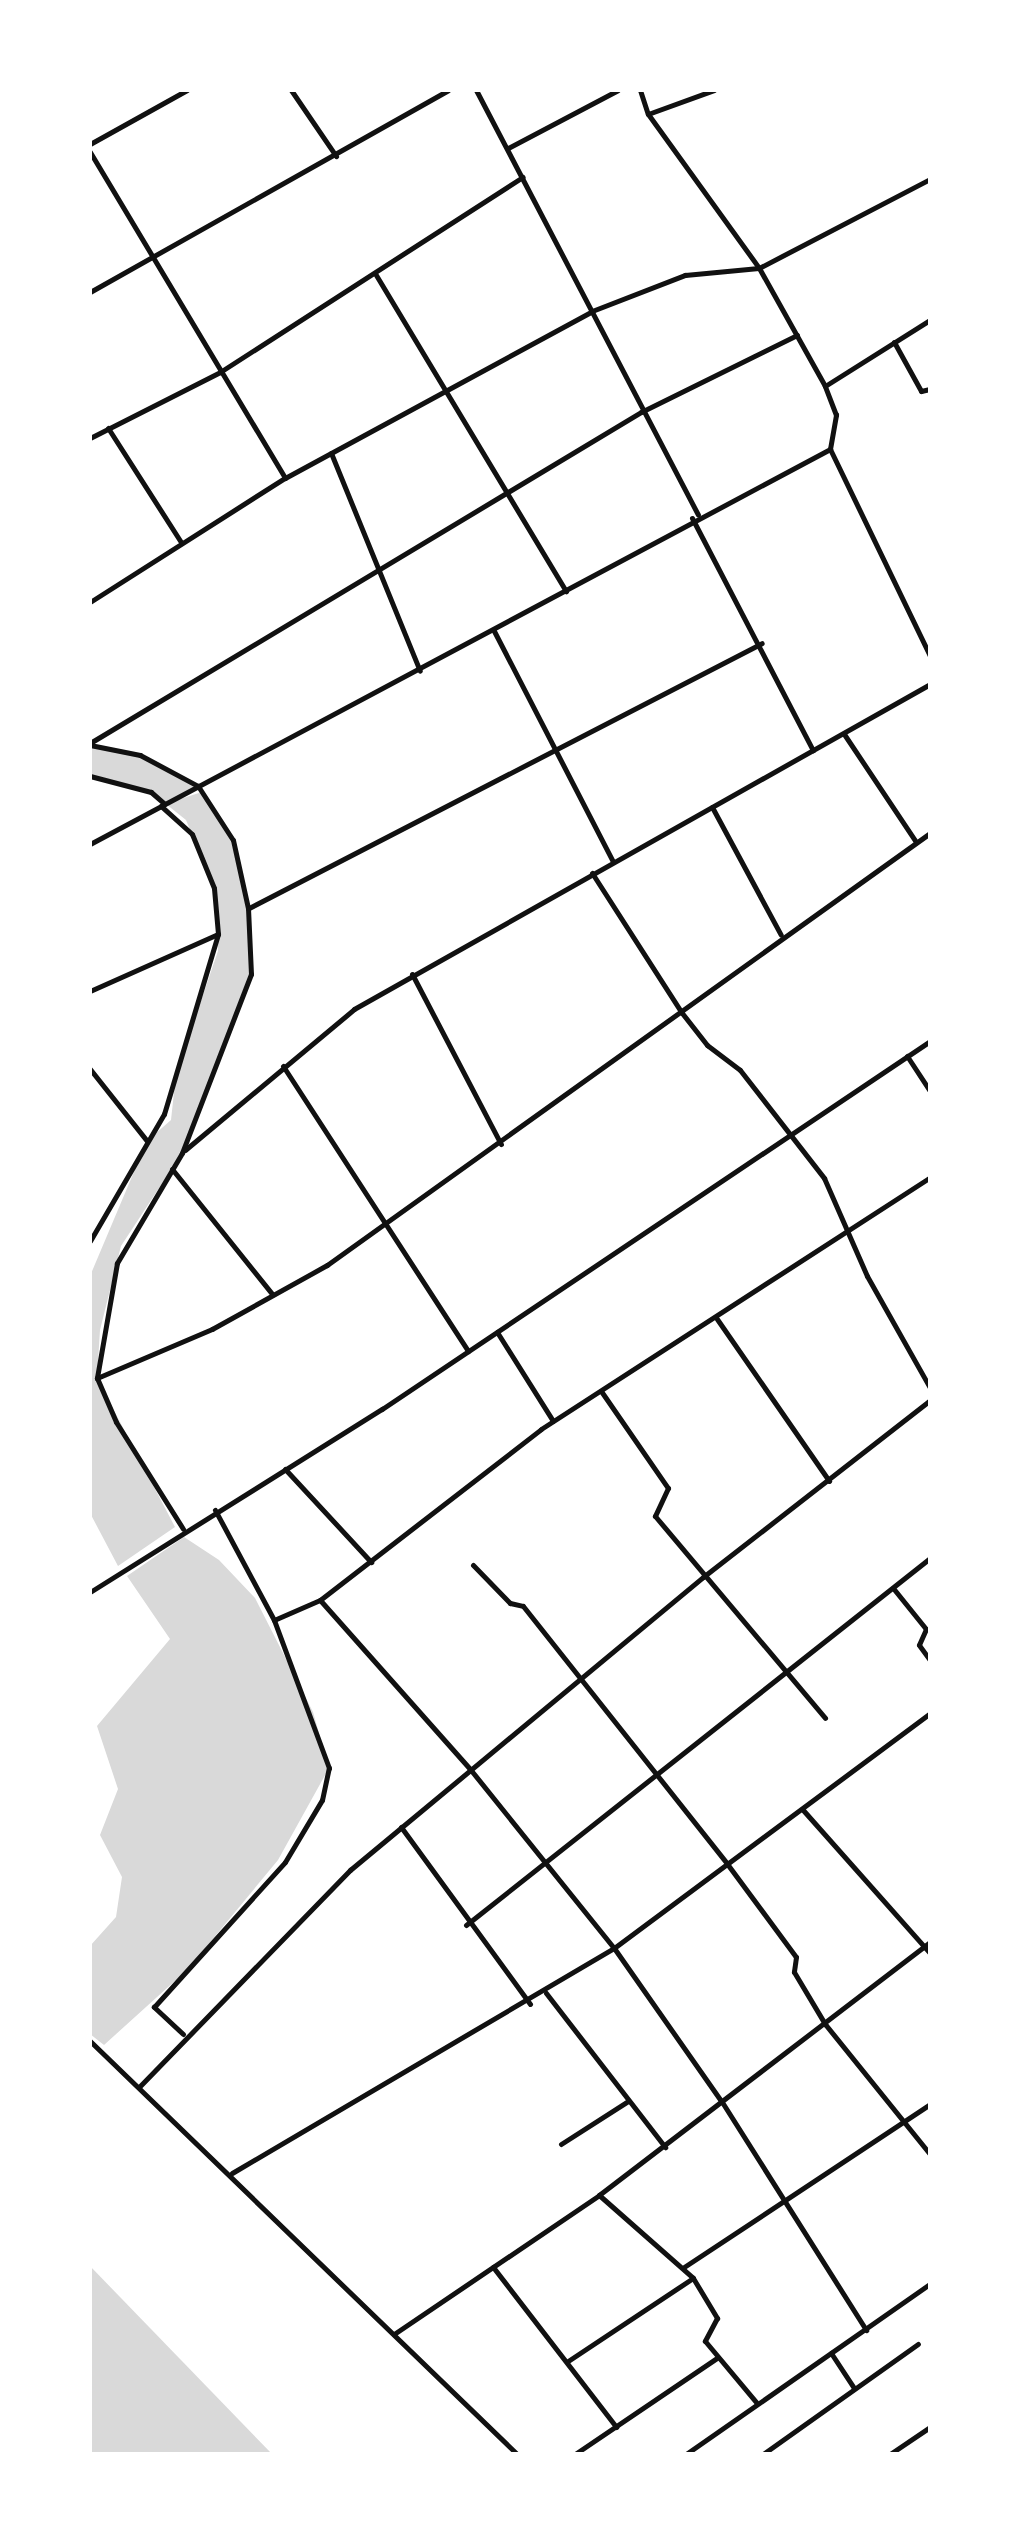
<!DOCTYPE html>
<style>
body{margin:0}
#map{position:relative;width:1020px;height:2544px;overflow:hidden;background:#fff;font-family:"Nunito Sans",sans-serif}
div>[style]{position:absolute}
.water>*{inset:0;background:#d9d9d9}
.minor>*{height:5px;margin:-2.5px;padding:0 2.5px;transform-origin:2.5px;border-radius:2.5px;background:#111}
span{translate:-50% -50%;white-space:nowrap;text-align:center;line-height:1.15;-webkit-text-stroke:10px #fff;paint-order:stroke}
.frame{position:absolute;inset:0;border:92px solid #fff;pointer-events:none}
</style>
<div id="map">
<div class="water">
<i style="clip-path:polygon(90px 745px,140px 755px,198px 786px,174px 801px,202px 792px,230px 836px,248px 908px,251px 969px,182px 1153px,121px 1246px,100px 1330px,97px 1378px,175px 1527px,118px 1566px,90px 1513px,90px 1276px,147px 1141px,171px 1120px,176px 1074px,218px 951px,214px 888px,186px 820px,151px 792px,90px 775px)"></i>
<i style="clip-path:polygon(184px 1537px,219px 1560px,255px 1598px,313px 1712px,329px 1768px,278px 1860px,188px 1969px,104px 2045px,90px 2034px,90px 1946px,116px 1917px,122px 1877px,100px 1835px,118px 1789px,97px 1726px,170px 1639px,127px 1576px)"></i>
<i style="clip-path:polygon(90px 2266px,272px 2454px,90px 2454px)"></i>
</div>
<div class="minor">
<i style="left:291px;top:90px;width:80px;rotate:55.7deg"></i>
<i style="left:476px;top:90px;width:479px;rotate:62.4deg"></i>
<i style="left:640px;top:90px;width:25px;rotate:72deg"></i>
<i style="left:648px;top:114px;width:190px;rotate:54.2deg"></i>
<i style="left:759px;top:268px;width:135px;rotate:60.8deg"></i>
<i style="left:648px;top:114px;width:70px;rotate:-20deg"></i>
<i style="left:90px;top:144px;width:111px;rotate:-29.1deg"></i>
<i style="left:508px;top:148px;width:124px;rotate:-27.8deg"></i>
<i style="left:90px;top:152px;width:380px;rotate:59.1deg"></i>
<i style="left:376px;top:275px;width:369px;rotate:59deg"></i>
<i style="left:90px;top:292px;width:411px;rotate:-29.4deg"></i>
<i style="left:894px;top:342px;width:56px;rotate:61.1deg"></i>
<i style="left:921px;top:391px;width:9px;rotate:-13deg"></i>
<i style="left:108px;top:428px;width:135px;rotate:57.4deg"></i>
<i style="left:90px;top:438px;width:146px;rotate:-26.9deg"></i>
<i style="left:220px;top:372px;width:360px;rotate:-32.8deg"></i>
<i style="left:830px;top:449px;width:230px;rotate:64.2deg"></i>
<i style="left:331px;top:453px;width:235px;rotate:67.8deg"></i>
<i style="left:692px;top:518px;width:262px;rotate:62.5deg"></i>
<i style="left:90px;top:602px;width:231px;rotate:-32.5deg"></i>
<i style="left:285px;top:478px;width:349px;rotate:-28.5deg"></i>
<i style="left:592px;top:311px;width:100px;rotate:-21.2deg"></i>
<i style="left:685px;top:275px;width:74px;rotate:-5.4deg"></i>
<i style="left:759px;top:268px;width:193px;rotate:-27.5deg"></i>
<i style="left:494px;top:631px;width:260px;rotate:62.7deg"></i>
<i style="left:844px;top:734px;width:130px;rotate:56.3deg"></i>
<i style="left:90px;top:743px;width:643px;rotate:-30.99deg"></i>
<i style="left:641px;top:412px;width:174px;rotate:-26.3deg"></i>
<i style="left:90px;top:745px;width:51px;rotate:11.3deg"></i>
<i style="left:140px;top:755px;width:66px;rotate:28.1deg"></i>
<i style="left:198px;top:786px;width:64px;rotate:57.1deg"></i>
<i style="left:233px;top:840px;width:70px;rotate:77.6deg"></i>
<i style="left:248px;top:908px;width:66px;rotate:87.4deg"></i>
<i style="left:251px;top:974px;width:192px;rotate:111.1deg"></i>
<i style="left:182px;top:1153px;width:128px;rotate:120.6deg"></i>
<i style="left:117px;top:1263px;width:117px;rotate:99.9deg"></i>
<i style="left:97px;top:1378px;width:48px;rotate:66.6deg"></i>
<i style="left:116px;top:1422px;width:126px;rotate:57.9deg"></i>
<i style="left:90px;top:776px;width:63px;rotate:14.7deg"></i>
<i style="left:151px;top:792px;width:18px;rotate:41deg"></i>
<i style="left:712px;top:807px;width:145px;rotate:61.7deg"></i>
<i style="left:90px;top:844px;width:839px;rotate:-28.09deg"></i>
<i style="left:830px;top:449px;width:35px;rotate:-80deg"></i>
<i style="left:836px;top:415px;width:31px;rotate:-111deg"></i>
<i style="left:825px;top:386px;width:124px;rotate:-32.2deg"></i>
<i style="left:592px;top:873px;width:166px;rotate:57.3deg"></i>
<i style="left:682px;top:1013px;width:41px;rotate:52deg"></i>
<i style="left:707px;top:1045px;width:41px;rotate:37.1deg"></i>
<i style="left:740px;top:1070px;width:137px;rotate:52.1deg"></i>
<i style="left:824px;top:1178px;width:107px;rotate:66.3deg"></i>
<i style="left:867px;top:1276px;width:129px;rotate:60.6deg"></i>
<i style="left:249px;top:908px;width:577px;rotate:-27.32deg"></i>
<i style="left:412px;top:974px;width:192px;rotate:62.4deg"></i>
<i style="left:90px;top:991px;width:140px;rotate:-24deg"></i>
<i style="left:907px;top:1056px;width:42px;rotate:56.7deg"></i>
<i style="left:283px;top:1066px;width:340px;rotate:57deg"></i>
<i style="left:90px;top:1069px;width:92px;rotate:51.6deg"></i>
<i style="left:185px;top:1150px;width:220px;rotate:-39.8deg"></i>
<i style="left:354px;top:1009px;width:661px;rotate:-29.43deg"></i>
<i style="left:172px;top:1169px;width:161px;rotate:51.3deg"></i>
<i style="left:90px;top:1241px;width:147px;rotate:-59.8deg"></i>
<i style="left:164px;top:1114px;width:188px;rotate:-73.3deg"></i>
<i style="left:218px;top:934px;width:46px;rotate:-95deg"></i>
<i style="left:214px;top:888px;width:58px;rotate:-112.2deg"></i>
<i style="left:192px;top:834px;width:42px;rotate:-137.9deg"></i>
<i style="left:717px;top:1319px;width:197px;rotate:55.3deg"></i>
<i style="left:497px;top:1332px;width:105px;rotate:57.8deg"></i>
<i style="left:97px;top:1378px;width:125px;rotate:-23.1deg"></i>
<i style="left:212px;top:1329px;width:132px;rotate:-29.1deg"></i>
<i style="left:327px;top:1265px;width:742px;rotate:-35.62deg"></i>
<i style="left:601px;top:1391px;width:118px;rotate:55.4deg"></i>
<i style="left:668px;top:1488px;width:31px;rotate:115deg"></i>
<i style="left:655px;top:1516px;width:264px;rotate:49.9deg"></i>
<i style="left:285px;top:1469px;width:127px;rotate:47.2deg"></i>
<i style="left:473px;top:1565px;width:53px;rotate:45.8deg"></i>
<i style="left:510px;top:1603px;width:13px;rotate:13deg"></i>
<i style="left:523px;top:1606px;width:330px;rotate:51.6deg"></i>
<i style="left:728px;top:1865px;width:114px;rotate:53.5deg"></i>
<i style="left:796px;top:1957px;width:15px;rotate:98deg"></i>
<i style="left:794px;top:1972px;width:61px;rotate:59.2deg"></i>
<i style="left:825px;top:2024px;width:167px;rotate:51.1deg"></i>
<i style="left:893px;top:1588px;width:53px;rotate:51.2deg"></i>
<i style="left:926px;top:1629px;width:17px;rotate:114deg"></i>
<i style="left:919px;top:1645px;width:19px;rotate:54deg"></i>
<i style="left:90px;top:1592px;width:345px;rotate:-32.1deg"></i>
<i style="left:382px;top:1409px;width:660px;rotate:-33.88deg"></i>
<i style="left:320px;top:1600px;width:226px;rotate:48.4deg"></i>
<i style="left:470px;top:1769px;width:230px;rotate:51.2deg"></i>
<i style="left:614px;top:1948px;width:188px;rotate:55deg"></i>
<i style="left:722px;top:2102px;width:270px;rotate:57.7deg"></i>
<i style="left:274px;top:1620px;width:50px;rotate:-23.5deg"></i>
<i style="left:320px;top:1600px;width:279px;rotate:-37.7deg"></i>
<i style="left:541px;top:1429px;width:463px;rotate:-32.9deg"></i>
<i style="left:803px;top:1810px;width:191px;rotate:48.4deg"></i>
<i style="left:401px;top:1827px;width:219px;rotate:53.9deg"></i>
<i style="left:466px;top:1925px;width:592px;rotate:-38.34deg"></i>
<i style="left:546px;top:1993px;width:195px;rotate:52.3deg"></i>
<i style="left:183px;top:2034px;width:40px;rotate:-137deg"></i>
<i style="left:154px;top:2007px;width:195px;rotate:-47.9deg"></i>
<i style="left:285px;top:1862px;width:72px;rotate:-59.2deg"></i>
<i style="left:322px;top:1800px;width:33px;rotate:-78deg"></i>
<i style="left:329px;top:1768px;width:158px;rotate:-110.4deg"></i>
<i style="left:274px;top:1620px;width:125px;rotate:-118.2deg"></i>
<i style="left:90px;top:2041px;width:594px;rotate:44.05deg"></i>
<i style="left:139px;top:2087px;width:303px;rotate:-45.8deg"></i>
<i style="left:350px;top:1870px;width:459px;rotate:-39.7deg"></i>
<i style="left:703px;top:1577px;width:288px;rotate:-37.9deg"></i>
<i style="left:561px;top:2144px;width:80px;rotate:-32.7deg"></i>
<i style="left:232px;top:2173px;width:443px;rotate:-30.5deg"></i>
<i style="left:614px;top:1948px;width:394px;rotate:-36.6deg"></i>
<i style="left:599px;top:2195px;width:125px;rotate:41.4deg"></i>
<i style="left:693px;top:2278px;width:47px;rotate:59deg"></i>
<i style="left:717px;top:2318px;width:26px;rotate:118deg"></i>
<i style="left:705px;top:2341px;width:80px;rotate:50.1deg"></i>
<i style="left:493px;top:2267px;width:202px;rotate:52.4deg"></i>
<i style="left:684px;top:2267px;width:295px;rotate:-33.5deg"></i>
<i style="left:394px;top:2334px;width:248px;rotate:-34.1deg"></i>
<i style="left:599px;top:2195px;width:417px;rotate:-37.4deg"></i>
<i style="left:831px;top:2353px;width:42px;rotate:56.7deg"></i>
<i style="left:568px;top:2361px;width:150px;rotate:-33.6deg"></i>
<i style="left:575px;top:2454px;width:171px;rotate:-34.1deg"></i>
<i style="left:686px;top:2454px;width:297px;rotate:-34.9deg"></i>
<i style="left:763px;top:2454px;width:190px;rotate:-35.4deg"></i>
<i style="left:890px;top:2454px;width:48px;rotate:-34deg"></i>
</div>
<div class="frame"></div>
</div>
